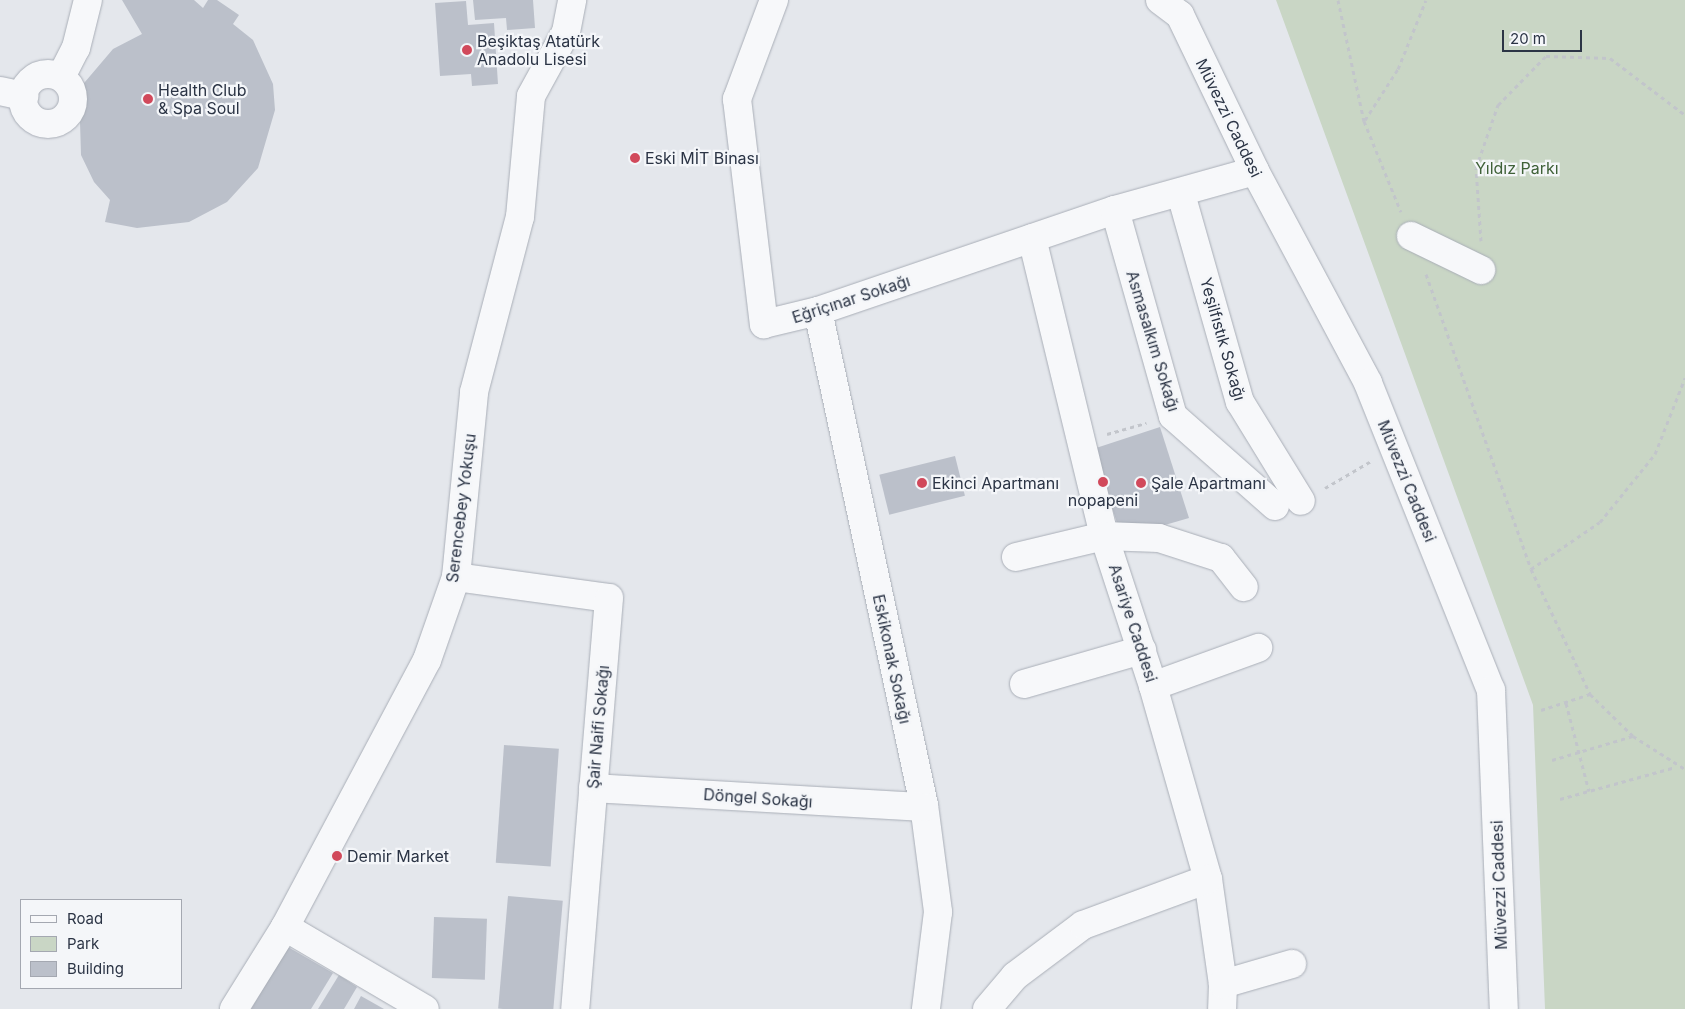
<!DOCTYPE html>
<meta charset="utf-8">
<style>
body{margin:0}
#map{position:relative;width:1685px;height:1009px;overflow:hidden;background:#e4e7ec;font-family:Inter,sans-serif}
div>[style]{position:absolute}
.green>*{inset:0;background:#c9d6c5}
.building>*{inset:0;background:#bbc0ca;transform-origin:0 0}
.path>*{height:3px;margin-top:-1.5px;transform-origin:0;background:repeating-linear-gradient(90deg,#c2c5cb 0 4px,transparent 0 8px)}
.roads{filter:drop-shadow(0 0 1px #a9aeb7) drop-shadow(0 0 1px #a9aeb7)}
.minor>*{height:28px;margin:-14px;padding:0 14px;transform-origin:14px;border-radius:14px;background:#f7f8fa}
.minor>.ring{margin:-14px;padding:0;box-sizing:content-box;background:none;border:28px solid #f7f8fa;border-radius:50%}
.dots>*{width:14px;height:14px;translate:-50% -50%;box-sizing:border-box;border:2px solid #f4f6f9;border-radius:50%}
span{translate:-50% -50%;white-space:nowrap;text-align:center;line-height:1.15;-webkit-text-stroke:4.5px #f4f6f9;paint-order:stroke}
.poi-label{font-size:16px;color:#2b3445}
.left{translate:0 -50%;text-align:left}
.street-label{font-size:16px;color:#2b3445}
.park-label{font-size:16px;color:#3f6138}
.legend{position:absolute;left:20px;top:899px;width:162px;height:90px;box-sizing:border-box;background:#f4f6f9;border:1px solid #a4a8b1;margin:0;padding:6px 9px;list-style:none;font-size:15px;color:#2b3445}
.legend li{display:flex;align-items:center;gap:10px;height:25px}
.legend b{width:25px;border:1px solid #a4a8b1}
.scale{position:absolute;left:1502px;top:30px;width:80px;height:22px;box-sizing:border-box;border:2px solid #2b3445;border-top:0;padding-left:6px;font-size:15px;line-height:18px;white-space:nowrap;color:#2b3445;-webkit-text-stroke:4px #f4f6f9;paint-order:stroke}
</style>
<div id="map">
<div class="green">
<i style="clip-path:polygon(1276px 0,1685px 0,1685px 1009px,1545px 1009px,1533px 705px)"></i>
</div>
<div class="building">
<i style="clip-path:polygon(122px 0,194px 0,203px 8px,208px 0,217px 0,239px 15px,233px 24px,253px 40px,273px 84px,275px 110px,258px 168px,227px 202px,189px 222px,137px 228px,105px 222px,110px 200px,94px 182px,81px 155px,79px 89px,113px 49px,142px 34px)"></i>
<i style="clip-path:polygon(473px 0,533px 0,535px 28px,507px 30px,506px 18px,475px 20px)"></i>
<i style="clip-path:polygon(466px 1px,468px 25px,494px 23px,498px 84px,472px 86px,471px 74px,440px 76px,435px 3px)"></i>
<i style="clip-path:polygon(1160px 427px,1189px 518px,1158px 527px,1118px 526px,1093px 449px)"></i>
<i style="left:955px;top:456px;width:41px;height:78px;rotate:76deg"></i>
<i style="left:504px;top:745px;width:55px;height:118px;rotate:4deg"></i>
<i style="left:508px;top:896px;width:55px;height:113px;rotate:5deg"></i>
<i style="left:434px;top:917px;width:53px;height:61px;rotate:2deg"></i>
<i style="clip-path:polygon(288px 947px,333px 973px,311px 1009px,251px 1009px)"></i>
<i style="clip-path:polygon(339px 975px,357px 987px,344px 1009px,318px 1009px)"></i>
<i style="clip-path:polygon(361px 996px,384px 1009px,354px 1009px)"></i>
</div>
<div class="path">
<i style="left:1338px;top:0;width:124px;rotate:77.9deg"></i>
<i style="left:1364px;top:121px;width:98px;rotate:67.9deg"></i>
<i style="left:1365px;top:120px;width:61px;rotate:-57.1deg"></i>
<i style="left:1398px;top:69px;width:74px;rotate:-67.9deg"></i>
<i style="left:1481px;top:241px;width:73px;rotate:-93.9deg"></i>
<i style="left:1476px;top:168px;width:67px;rotate:-70.8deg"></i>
<i style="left:1498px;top:105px;width:69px;rotate:-45.6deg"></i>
<i style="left:1546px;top:56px;width:64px;rotate:1.8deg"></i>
<i style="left:1610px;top:58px;width:94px;rotate:37.2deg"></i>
<i style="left:1426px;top:274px;width:313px;rotate:70.4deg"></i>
<i style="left:1531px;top:569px;width:138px;rotate:64.7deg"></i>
<i style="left:1590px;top:694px;width:60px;rotate:44.3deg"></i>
<i style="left:1633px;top:736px;width:62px;rotate:32.4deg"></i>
<i style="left:1107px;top:434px;width:41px;rotate:-15.8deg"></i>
<i style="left:1325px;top:488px;width:53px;rotate:-30.4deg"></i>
<i style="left:1531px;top:569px;width:83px;rotate:-34.3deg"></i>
<i style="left:1600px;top:522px;width:87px;rotate:-51deg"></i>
<i style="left:1655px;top:454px;width:82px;rotate:-68.5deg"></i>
<i style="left:1566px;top:703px;width:91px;rotate:75.4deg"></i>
<i style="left:1541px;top:710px;width:52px;rotate:-18.1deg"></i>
<i style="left:1552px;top:760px;width:84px;rotate:-16.5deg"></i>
<i style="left:1560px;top:799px;width:119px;rotate:-15.5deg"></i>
</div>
<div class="roads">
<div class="minor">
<i style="left:774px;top:0;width:106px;rotate:110.5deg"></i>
<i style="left:737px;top:99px;width:227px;rotate:83.2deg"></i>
<i style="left:764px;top:324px;width:56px;rotate:-13.5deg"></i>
<i style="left:818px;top:311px;width:314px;rotate:-18.8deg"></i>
<i style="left:1115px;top:210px;width:145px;rotate:-15.6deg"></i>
<i style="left:1160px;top:0;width:25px;rotate:37deg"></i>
<i style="left:1180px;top:15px;width:173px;rotate:64.3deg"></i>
<i style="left:1255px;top:171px;width:240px;rotate:61.9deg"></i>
<i style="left:1368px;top:383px;width:331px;rotate:68.2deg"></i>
<i style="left:1491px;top:690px;width:319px;rotate:87.7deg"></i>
<i class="ring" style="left:23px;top:74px;width:22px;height:22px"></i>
<i style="left:61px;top:77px;width:33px;rotate:-63deg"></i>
<i style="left:76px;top:48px;width:49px;rotate:-76deg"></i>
<i style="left:0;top:91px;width:25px;rotate:12deg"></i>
<i style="left:1181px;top:194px;width:216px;rotate:74.2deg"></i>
<i style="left:1240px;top:402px;width:116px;rotate:58.4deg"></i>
<i style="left:1115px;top:210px;width:214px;rotate:74.3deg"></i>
<i style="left:1173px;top:416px;width:136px;rotate:41.4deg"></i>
<i style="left:1411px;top:236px;width:78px;rotate:25.9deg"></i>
<i style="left:1032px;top:238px;width:307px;rotate:76.4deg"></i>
<i style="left:1104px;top:536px;width:158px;rotate:71.9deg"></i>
<i style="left:1153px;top:686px;width:201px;rotate:74.1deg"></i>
<i style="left:1208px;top:879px;width:106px;rotate:81.9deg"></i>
<i style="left:1223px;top:984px;width:25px;rotate:92deg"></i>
<i style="left:818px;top:311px;width:505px;rotate:77.89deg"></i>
<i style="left:924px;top:805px;width:108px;rotate:82.5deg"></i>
<i style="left:938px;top:912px;width:98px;rotate:97.1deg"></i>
<i style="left:1016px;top:557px;width:90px;rotate:-13.4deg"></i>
<i style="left:1104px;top:536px;width:55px;rotate:2.1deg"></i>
<i style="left:1159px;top:538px;width:65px;rotate:17.9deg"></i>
<i style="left:1221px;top:558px;width:37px;rotate:52deg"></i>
<i style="left:456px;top:577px;width:154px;rotate:7.8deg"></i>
<i style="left:609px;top:598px;width:412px;rotate:94.7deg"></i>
<i style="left:1024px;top:684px;width:123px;rotate:-16.1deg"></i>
<i style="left:1153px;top:686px;width:112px;rotate:-19.9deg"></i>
<i style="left:593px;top:788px;width:331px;rotate:3.3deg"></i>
<i style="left:285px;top:927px;width:162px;rotate:30.4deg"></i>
<i style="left:1223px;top:984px;width:72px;rotate:-16.2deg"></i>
<i style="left:234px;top:1009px;width:97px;rotate:-58.1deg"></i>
<i style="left:285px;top:927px;width:302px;rotate:-62deg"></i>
<i style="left:427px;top:660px;width:88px;rotate:-70.7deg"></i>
<i style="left:456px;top:577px;width:186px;rotate:-84.4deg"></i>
<i style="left:474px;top:392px;width:181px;rotate:-75.3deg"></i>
<i style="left:520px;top:217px;width:121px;rotate:-84.8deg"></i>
<i style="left:531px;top:96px;width:73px;rotate:-61.3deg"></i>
<i style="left:566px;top:32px;width:33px;rotate:-79deg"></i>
<i style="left:987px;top:1009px;width:43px;rotate:-49.7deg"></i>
<i style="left:1015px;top:976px;width:85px;rotate:-36.9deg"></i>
<i style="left:1083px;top:925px;width:133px;rotate:-20.2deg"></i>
</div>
</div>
<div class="dots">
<i style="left:467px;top:50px;background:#d1495b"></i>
<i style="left:148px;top:99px;background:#d1495b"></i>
<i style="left:635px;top:158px;background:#d1495b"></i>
<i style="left:1103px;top:482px;background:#d1495b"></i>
<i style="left:922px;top:483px;background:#d1495b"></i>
<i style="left:1141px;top:483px;background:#d1495b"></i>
<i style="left:337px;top:856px;background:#d1495b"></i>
</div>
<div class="poi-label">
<span class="left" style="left:477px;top:50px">Beşiktaş Atatürk<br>Anadolu Lisesi</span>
<span class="left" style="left:158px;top:99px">Health Club<br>&amp; Spa Soul</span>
<span class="left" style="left:645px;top:158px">Eski MİT Binası</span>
<span class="left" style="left:932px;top:483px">Ekinci Apartmanı</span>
<span class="left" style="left:1151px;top:483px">Şale Apartmanı</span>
<span style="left:1103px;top:500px">nopapeni</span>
<span class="left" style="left:347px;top:856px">Demir Market</span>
</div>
<div class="street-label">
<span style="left:1229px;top:118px;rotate:64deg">Müvezzi Caddesi</span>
<span style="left:851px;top:299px;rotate:-18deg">Eğriçınar Sokağı</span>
<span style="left:1223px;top:339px;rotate:74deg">Yeşilfıstık Sokağı</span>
<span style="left:1153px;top:341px;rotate:73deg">Asmasalkım Sokağı</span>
<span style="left:1407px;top:481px;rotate:68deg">Müvezzi Caddesi</span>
<span style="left:461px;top:508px;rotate:-83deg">Serencebey Yokuşu</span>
<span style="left:1133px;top:623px;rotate:72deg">Asariye Caddesi</span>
<span style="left:892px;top:659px;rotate:78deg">Eskikonak Sokağı</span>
<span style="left:598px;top:727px;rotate:-85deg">Şair Naifi Sokağı</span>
<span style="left:758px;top:798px;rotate:4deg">Döngel Sokağı</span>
<span style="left:1499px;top:885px;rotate:-92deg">Müvezzi Caddesi</span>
</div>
<div class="park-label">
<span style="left:1517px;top:168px">Yıldız Parkı</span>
</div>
<ul class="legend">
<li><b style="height:6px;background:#f7f8fa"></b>Road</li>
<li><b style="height:14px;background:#c9d6c5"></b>Park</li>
<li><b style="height:14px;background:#bbc0ca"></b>Building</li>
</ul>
<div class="scale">20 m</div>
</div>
